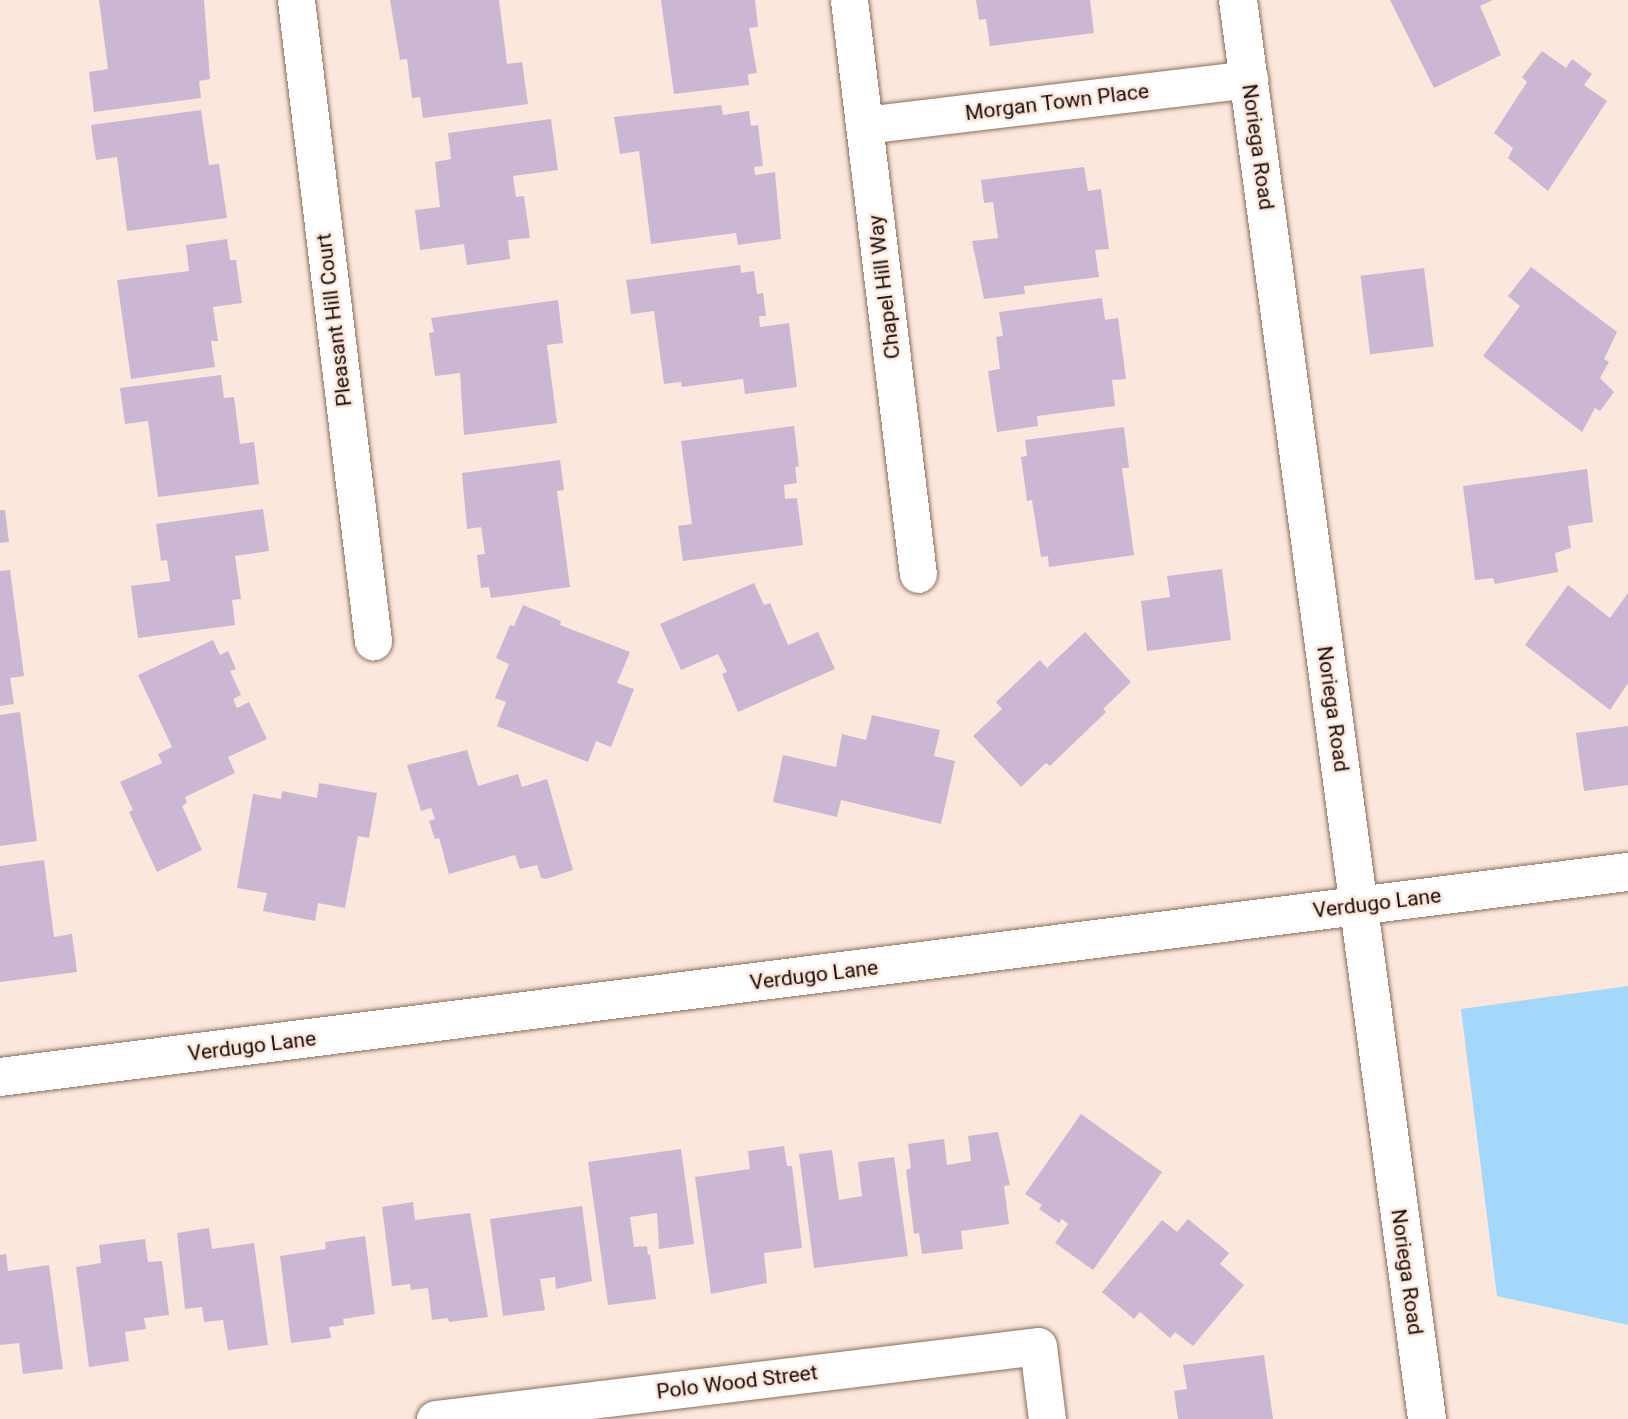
<!DOCTYPE html>
<style>
body{margin:0}
#map{position:relative;width:1628px;height:1419px;overflow:hidden;background:#fce7dc;font-family:Roboto,sans-serif}
div>[style]{position:absolute}
.water>*{inset:0;background:#a3d8fa}
.building>*{inset:0;background:#cbb6d3;transform-origin:0 0}
.roads{filter:drop-shadow(0 0 2px #8b6d5c) drop-shadow(0 0 2px #8b6d5c)}
.street>*{height:37px;margin:-18.5px;padding:0 18.5px;transform-origin:18.5px;border-radius:18.5px;background:#fff}
.secondary>*{height:38px;margin:-19px;padding:0 19px;transform-origin:19px;border-radius:19px;background:#fff}
span{translate:-50% -50%;white-space:nowrap;text-align:center;line-height:1.15;-webkit-text-stroke:5px #fce7dc;paint-order:stroke}
.street-label{font-size:21px;color:#190d07}
</style>
<div id="map">
<div class="water">
<i style="clip-path:polygon(1628px 986px,1628px 1325px,1497px 1296px,1461px 1009px)"></i>
</div>
<div class="building">
<i style="clip-path:polygon(99px 0,204px 0,210px 79px,199px 81px,201px 98px,94px 112px,89px 72px,108px 69px)"></i>
<i style="clip-path:polygon(390px 0,499px 0,507px 64px,522px 62px,528px 104px,423px 118px,420px 97px,412px 98px,407px 59px,400px 60px)"></i>
<i style="clip-path:polygon(661px 0,755px 0,758px 27px,749px 28px,757px 73px,748px 74px,749px 85px,674px 94px)"></i>
<i style="clip-path:polygon(976px 0,1090px 0,1094px 33px,990px 46px,986px 19px,979px 20px)"></i>
<i style="clip-path:polygon(1390px 0,1493px 0,1480px 6px,1501px 55px,1434px 88px)"></i>
<i style="clip-path:polygon(1542px 51px,1566px 68px,1572px 59px,1592px 74px,1584px 85px,1607px 101px,1548px 191px,1508px 158px,1513px 148px,1494px 133px,1527px 82px,1522px 77px)"></i>
<i style="clip-path:polygon(721px 105px,723px 115px,749px 111px,751px 126px,758px 125px,763px 166px,754px 167px,755px 175px,775px 172px,781px 239px,738px 245px,736px 233px,651px 244px,639px 151px,620px 154px,614px 117px)"></i>
<i style="clip-path:polygon(201px 110px,209px 165px,219px 164px,227px 218px,127px 231px,117px 157px,96px 160px,91px 125px)"></i>
<i style="clip-path:polygon(551px 119px,558px 170px,513px 176px,516px 197px,524px 196px,530px 238px,508px 240px,510px 259px,467px 265px,464px 244px,420px 250px,415px 210px,440px 207px,435px 162px,451px 159px,448px 133px)"></i>
<i style="clip-path:polygon(1084px 167px,1088px 191px,1101px 189px,1109px 249px,1095px 250px,1099px 277px,1024px 286px,1025px 294px,984px 299px,972px 241px,998px 238px,993px 202px,984px 203px,981px 180px)"></i>
<i style="clip-path:polygon(227px 239px,230px 260px,236px 260px,242px 303px,213px 307px,218px 341px,211px 341px,215px 367px,131px 379px,117px 280px,189px 271px,186px 245px)"></i>
<i style="clip-path:polygon(740px 265px,741px 273px,754px 271px,757px 294px,763px 293px,766px 316px,759px 316px,760px 327px,789px 323px,797px 387px,745px 394px,743px 379px,682px 387px,681px 382px,664px 384px,654px 311px,631px 314px,626px 280px)"></i>
<i style="clip-path:polygon(1531px 267px,1617px 332px,1604px 359px,1609px 362px,1600px 378px,1614px 392px,1600px 411px,1595px 408px,1582px 432px,1483px 356px,1520px 306px,1508px 296px)"></i>
<i style="left:1424px;top:268px;width:79px;height:64px;rotate:83deg"></i>
<i style="clip-path:polygon(1102px 298px,1105px 320px,1118px 318px,1126px 379px,1112px 380px,1115px 406px,1037px 416px,1038px 426px,997px 432px,988px 371px,1000px 369px,996px 337px,1003px 336px,999px 312px)"></i>
<i style="clip-path:polygon(558px 300px,563px 343px,547px 345px,557px 423px,464px 435px,460px 373px,435px 376px,429px 333px,434px 332px,431px 318px)"></i>
<i style="clip-path:polygon(221px 375px,224px 398px,234px 397px,240px 444px,254px 442px,259px 484px,158px 497px,148px 421px,125px 424px,120px 388px)"></i>
<i style="clip-path:polygon(794px 426px,799px 466px,795px 467px,797px 483px,784px 485px,785px 499px,797px 498px,803px 545px,683px 561px,678px 526px,692px 524px,681px 441px)"></i>
<i style="clip-path:polygon(1124px 427px,1129px 468px,1122px 468px,1134px 555px,1049px 567px,1048px 556px,1041px 557px,1032px 500px,1027px 501px,1021px 457px,1027px 456px,1025px 440px)"></i>
<i style="clip-path:polygon(560px 460px,564px 490px,557px 491px,570px 587px,491px 598px,489px 587px,481px 588px,477px 555px,485px 554px,481px 527px,467px 529px,462px 473px)"></i>
<i style="clip-path:polygon(1587px 469px,1593px 522px,1568px 526px,1571px 548px,1555px 553px,1558px 572px,1495px 584px,1493px 578px,1475px 580px,1463px 486px)"></i>
<i style="clip-path:polygon(263px 509px,269px 551px,235px 556px,241px 599px,232px 600px,235px 625px,138px 638px,131px 586px,170px 581px,167px 560px,161px 561px,156px 524px)"></i>
<i style="clip-path:polygon(0 510px,5px 510px,9px 542px,0 543px)"></i>
<i style="clip-path:polygon(1222px 569px,1231px 640px,1147px 651px,1141px 601px,1170px 597px,1167px 576px)"></i>
<i style="clip-path:polygon(10px 570px,24px 676px,10px 678px,14px 704px,0 706px,0 571px)"></i>
<i style="clip-path:polygon(754px 583px,764px 605px,770px 603px,788px 645px,818px 632px,835px 669px,738px 712px,722px 674px,727px 672px,718px 654px,681px 670px,660px 624px)"></i>
<i style="clip-path:polygon(1568px 585px,1610px 618px,1628px 593px,1628px 683px,1610px 710px,1525px 645px)"></i>
<i style="clip-path:polygon(523px 605px,561px 621px,560px 625px,630px 652px,617px 683px,634px 689px,611px 747px,596px 741px,588px 762px,497px 726px,506px 702px,495px 698px,509px 664px,496px 658px,510px 625px,514px 626px)"></i>
<i style="clip-path:polygon(1085px 632px,1131px 682px,1103px 709px,1106px 712px,1050px 766px,1046px 763px,1021px 787px,973px 736px,1002px 709px,996px 702px,1040px 660px,1047px 668px)"></i>
<i style="clip-path:polygon(213px 640px,220px 655px,228px 651px,236px 669px,230px 671px,241px 695px,233px 699px,237px 708px,249px 702px,267px 739px,228px 757px,235px 773px,185px 797px,187px 803px,182px 806px,202px 850px,157px 872px,129px 812px,133px 810px,120px 782px,162px 763px,158px 754px,172px 747px,138px 675px)"></i>
<i style="clip-path:polygon(20px 712px,37px 841px,0 846px,0 715px)"></i>
<i style="clip-path:polygon(872px 715px,940px 730px,934px 756px,955px 761px,941px 824px,841px 800px,837px 817px,773px 802px,783px 755px,836px 767px,842px 734px,866px 740px)"></i>
<i style="clip-path:polygon(1628px 726px,1628px 785px,1584px 791px,1576px 733px)"></i>
<i style="clip-path:polygon(467px 750px,478px 786px,518px 774px,522px 787px,547px 779px,573px 870px,546px 879px,541px 878px,537px 865px,520px 869px,515px 855px,449px 874px,439px 838px,435px 839px,429px 821px,435px 819px,431px 808px,421px 811px,407px 765px)"></i>
<i style="clip-path:polygon(319px 783px,377px 793px,369px 838px,358px 836px,345px 908px,318px 903px,315px 921px,263px 911px,267px 893px,237px 888px,253px 794px,281px 799px,282px 791px,317px 798px)"></i>
<i style="clip-path:polygon(44px 860px,54px 937px,72px 934px,77px 972px,0 982px,0 866px)"></i>
<i style="clip-path:polygon(1081px 1114px,1162px 1172px,1093px 1270px,1055px 1243px,1068px 1224px,1062px 1219px,1059px 1223px,1039px 1209px,1042px 1205px,1025px 1194px)"></i>
<i style="clip-path:polygon(998px 1132px,1010px 1185px,1004px 1186px,1009px 1224px,961px 1231px,963px 1249px,922px 1254px,919px 1233px,914px 1234px,906px 1170px,911px 1168px,908px 1144px,944px 1139px,947px 1165px,971px 1161px,968px 1136px)"></i>
<i style="clip-path:polygon(784px 1146px,787px 1166px,792px 1166px,802px 1248px,764px 1253px,767px 1283px,711px 1294px,695px 1177px,750px 1169px,748px 1151px)"></i>
<i style="clip-path:polygon(681px 1149px,694px 1244px,659px 1249px,657px 1213px,630px 1217px,634px 1247px,647px 1246px,648px 1255px,650px 1254px,656px 1299px,608px 1305px,588px 1162px)"></i>
<i style="clip-path:polygon(832px 1150px,839px 1200px,862px 1196px,858px 1162px,894px 1157px,908px 1256px,814px 1268px,799px 1154px)"></i>
<i style="clip-path:polygon(413px 1202px,415px 1220px,470px 1213px,488px 1317px,449px 1322px,448px 1318px,432px 1320px,428px 1288px,411px 1290px,410px 1284px,392px 1286px,382px 1207px)"></i>
<i style="clip-path:polygon(582px 1206px,592px 1281px,556px 1289px,555px 1277px,540px 1279px,545px 1310px,503px 1316px,490px 1219px)"></i>
<i style="clip-path:polygon(1188px 1219px,1229px 1253px,1220px 1264px,1244px 1285px,1193px 1346px,1175px 1332px,1170px 1338px,1140px 1312px,1134px 1319px,1102px 1292px,1162px 1220px,1177px 1232px)"></i>
<i style="clip-path:polygon(209px 1228px,212px 1249px,254px 1243px,268px 1345px,228px 1350px,223px 1320px,204px 1322px,202px 1307px,185px 1309px,177px 1233px)"></i>
<i style="clip-path:polygon(365px 1236px,375px 1314px,343px 1319px,344px 1325px,329px 1327px,331px 1338px,291px 1343px,280px 1256px,326px 1249px,325px 1242px)"></i>
<i style="clip-path:polygon(145px 1239px,148px 1262px,162px 1261px,169px 1315px,144px 1318px,146px 1329px,125px 1332px,129px 1361px,89px 1367px,76px 1267px,101px 1263px,99px 1245px)"></i>
<i style="clip-path:polygon(6px 1254px,8px 1271px,49px 1265px,63px 1369px,23px 1374px,19px 1343px,0 1345px,0 1255px)"></i>
<i style="clip-path:polygon(1264px 1355px,1273px 1419px,1178px 1419px,1174px 1391px,1187px 1389px,1183px 1365px)"></i>
</div>
<div class="roads">
<div class="street">
<i style="left:296px;top:0;width:646px;rotate:83.15deg"></i>
<i style="left:849px;top:0;width:578px;rotate:83.15deg"></i>
<i style="left:865px;top:125px;width:387px;rotate:-6.8deg"></i>
<i style="left:435px;top:1419px;width:607px;rotate:-6.9deg"></i>
<i style="left:1038px;top:1346px;width:74px;rotate:83deg"></i>
</div>
<div class="secondary">
<i style="left:1238px;top:0;width:1432px;rotate:82.41deg"></i>
<i style="left:0;top:1077px;width:1641px;rotate:-7.18deg"></i>
</div>
</div>
<div class="street-label">
<span style="left:1057px;top:102px;rotate:-7deg">Morgan Town Place</span>
<span style="left:1258px;top:147px;rotate:82deg">Noriega Road</span>
<span style="left:884px;top:287px;rotate:-97deg">Chapel Hill Way</span>
<span style="left:334px;top:320px;rotate:-97deg">Pleasant Hill Court</span>
<span style="left:1333px;top:709px;rotate:82deg">Noriega Road</span>
<span style="left:1377px;top:903px;rotate:-7deg">Verdugo Lane</span>
<span style="left:814px;top:975px;rotate:-7deg">Verdugo Lane</span>
<span style="left:252px;top:1046px;rotate:-7deg">Verdugo Lane</span>
<span style="left:1407px;top:1272px;rotate:82deg">Noriega Road</span>
<span style="left:737px;top:1382px;rotate:-7deg">Polo Wood Street</span>
</div>
</div>
